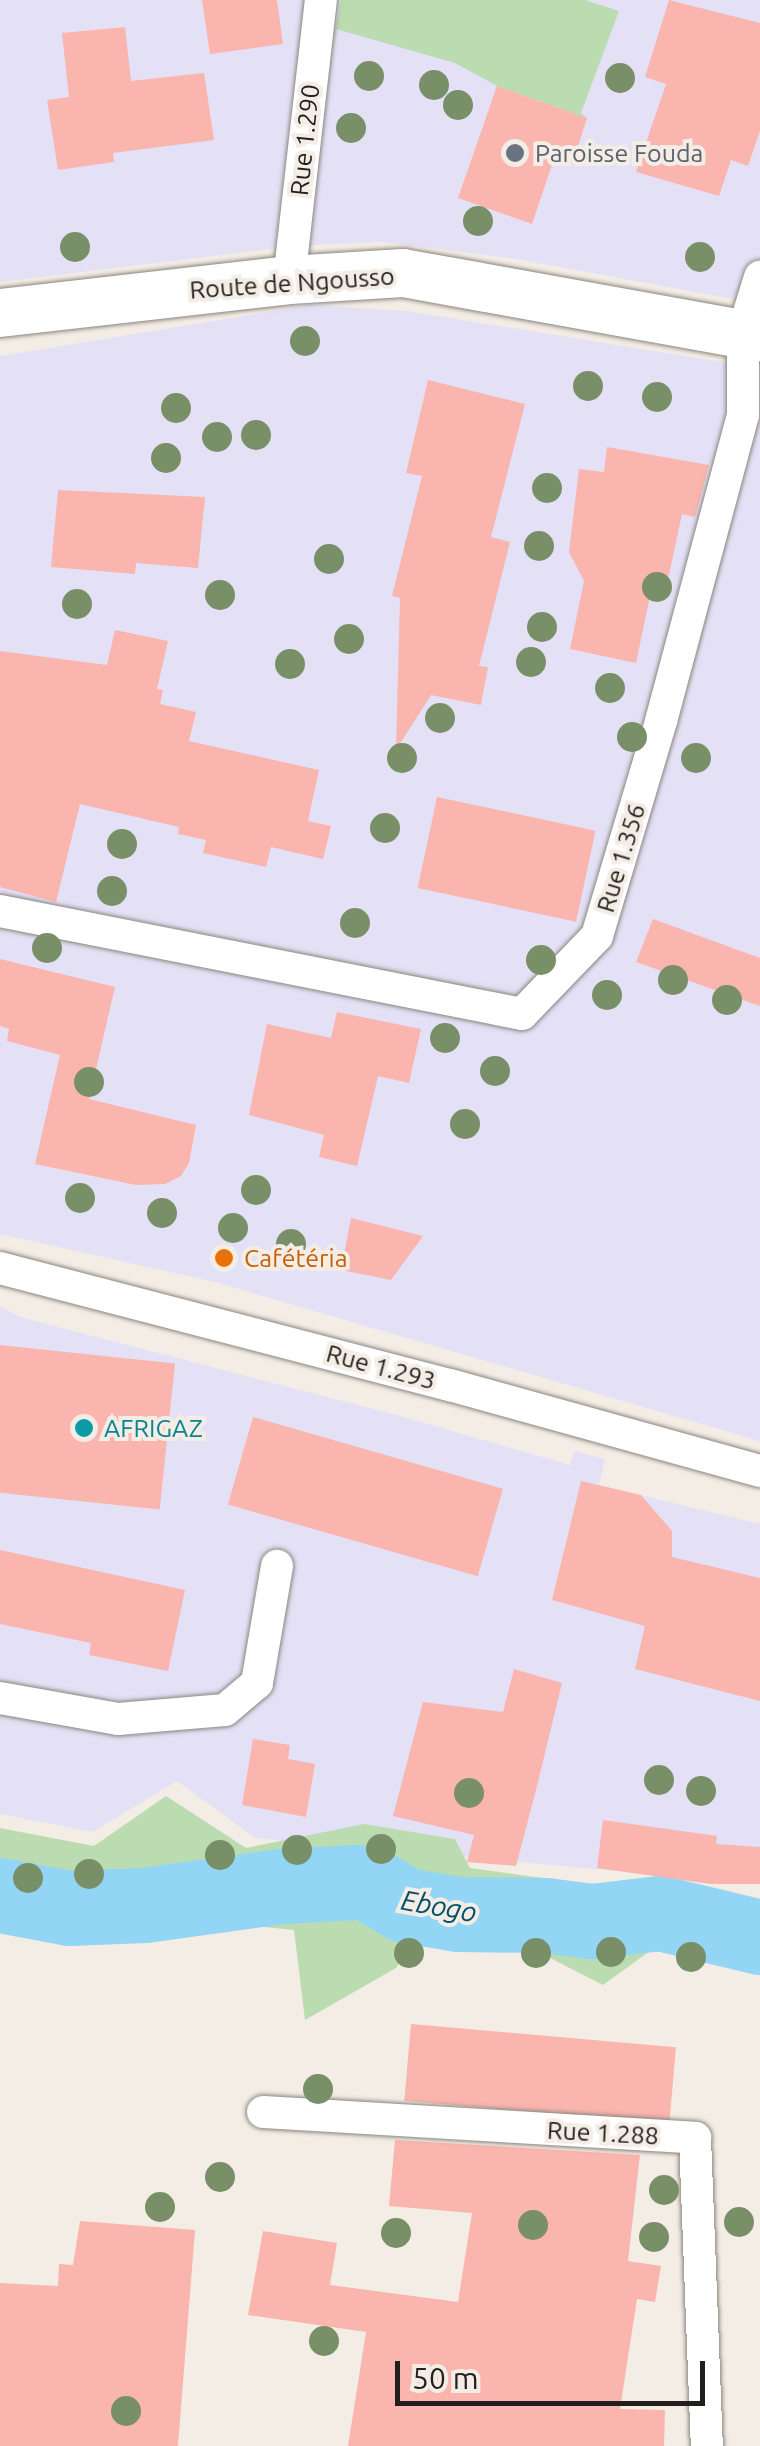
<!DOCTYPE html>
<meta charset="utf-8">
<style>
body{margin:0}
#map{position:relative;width:760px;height:2446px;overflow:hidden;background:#f3ede5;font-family:Ubuntu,sans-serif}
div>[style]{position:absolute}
.commercial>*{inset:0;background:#e4e1f7}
.green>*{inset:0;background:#bbdcb0}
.river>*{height:75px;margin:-37.5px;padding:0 37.5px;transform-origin:37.5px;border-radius:37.5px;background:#92d5f5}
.building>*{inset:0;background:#f9b5ae;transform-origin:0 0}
.roads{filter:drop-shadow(0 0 2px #8c867f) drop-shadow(0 0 2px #8c867f)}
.minor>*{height:32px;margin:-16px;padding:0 16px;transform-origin:16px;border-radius:16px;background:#fff}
.secondary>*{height:48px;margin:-24px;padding:0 24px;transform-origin:24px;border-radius:24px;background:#fff}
.trees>*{width:30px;height:30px;margin:-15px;border-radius:50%;background:#798f67}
.dots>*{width:28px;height:28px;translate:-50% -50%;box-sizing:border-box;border:5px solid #f3ede5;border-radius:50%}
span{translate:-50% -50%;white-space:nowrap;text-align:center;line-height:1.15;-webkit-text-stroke:8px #f3ede5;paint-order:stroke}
.street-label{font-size:25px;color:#221f1d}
.worship-label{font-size:25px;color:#5b616d}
.left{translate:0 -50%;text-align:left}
.food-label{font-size:25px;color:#c56008}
.culture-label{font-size:25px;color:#0d838f}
.water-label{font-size:28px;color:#05516c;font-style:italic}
.scale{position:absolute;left:395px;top:2361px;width:310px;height:45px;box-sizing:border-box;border:5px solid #221f1d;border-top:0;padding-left:12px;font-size:30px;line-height:35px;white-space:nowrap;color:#221f1d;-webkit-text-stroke:8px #f3ede5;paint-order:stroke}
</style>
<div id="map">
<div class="commercial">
<i style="clip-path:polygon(0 0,760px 0,760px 304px,516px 259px,383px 242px,296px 246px,0 282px)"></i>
<i style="clip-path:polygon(310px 305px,407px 311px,760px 368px,760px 1441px,215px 1282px,0 1234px,0 356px)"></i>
<i style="clip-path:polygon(0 1306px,20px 1317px,404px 1417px,570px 1465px,574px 1451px,605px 1459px,599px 1485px,760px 1524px,760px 1884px,255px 1838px,177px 1781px,93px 1832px,0 1814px)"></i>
</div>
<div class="green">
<i style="clip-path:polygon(341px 0,585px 0,619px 11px,581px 113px,587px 118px,497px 86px,455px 63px,336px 29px)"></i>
<i style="clip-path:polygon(166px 1796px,246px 1848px,364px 1824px,455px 1839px,470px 1868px,760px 1908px,760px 1956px,672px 1935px,603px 1985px,499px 1932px,413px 1941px,396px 1968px,305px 2020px,294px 1930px,39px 1905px,0 1906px,0 1828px,94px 1846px)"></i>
</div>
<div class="river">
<i style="left:0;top:1895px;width:70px;rotate:10.7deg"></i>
<i style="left:69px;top:1908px;width:75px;rotate:-2.3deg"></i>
<i style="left:144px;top:1905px;width:138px;rotate:-7.9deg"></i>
<i style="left:281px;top:1886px;width:76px;rotate:-3deg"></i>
<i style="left:357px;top:1882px;width:13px;rotate:9deg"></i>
<i style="left:370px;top:1884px;width:41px;rotate:31deg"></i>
<i style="left:405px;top:1905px;width:54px;rotate:9.6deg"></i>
<i style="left:458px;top:1914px;width:87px;rotate:0.7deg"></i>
<i style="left:545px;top:1915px;width:47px;rotate:7.3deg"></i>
<i style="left:592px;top:1921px;width:68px;rotate:-6.7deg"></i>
<i style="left:660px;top:1913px;width:103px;rotate:13.5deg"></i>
</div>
<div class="building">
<i style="clip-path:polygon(202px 0,277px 0,283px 44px,210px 54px)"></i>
<i style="clip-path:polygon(669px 0,760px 23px,760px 131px,748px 166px,731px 160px,719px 196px,636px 172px,666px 84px,645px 77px)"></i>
<i style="clip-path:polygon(125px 27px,131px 81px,204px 73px,214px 140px,113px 153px,114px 162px,58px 170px,47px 100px,69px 97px,62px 33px)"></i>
<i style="clip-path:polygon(497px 86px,587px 118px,575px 155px,557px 150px,532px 224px,458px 198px)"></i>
<i style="clip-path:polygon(428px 380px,525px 404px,491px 537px,510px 542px,479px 666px,488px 667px,481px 705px,431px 695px,396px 750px,400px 598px,392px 596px,422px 476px,406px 473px)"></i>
<i style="clip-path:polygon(607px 447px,709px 465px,695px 517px,682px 514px,666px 589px,652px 586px,636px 663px,570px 649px,584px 581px,569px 552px,579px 469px,604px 472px)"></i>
<i style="clip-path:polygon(58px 490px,205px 497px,198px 568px,136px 563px,135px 574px,51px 567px)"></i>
<i style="clip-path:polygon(115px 630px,168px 641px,157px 689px,163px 690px,160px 704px,196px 712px,189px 741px,319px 770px,308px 821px,331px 826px,323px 859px,271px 847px,266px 867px,203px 853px,206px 840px,178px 834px,179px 827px,80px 804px,56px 902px,0 887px,0 651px,107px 665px)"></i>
<i style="left:437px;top:797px;width:162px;height:93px;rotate:12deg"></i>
<i style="clip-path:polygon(653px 919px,760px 958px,760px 1006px,636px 962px)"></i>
<i style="clip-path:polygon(0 959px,115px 987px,89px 1099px,196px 1125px,189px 1163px,181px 1176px,165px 1184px,136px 1185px,35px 1164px,60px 1055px,7px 1041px,9px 1029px,0 1026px)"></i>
<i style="clip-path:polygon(337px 1012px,421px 1029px,409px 1083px,378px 1076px,357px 1166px,319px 1157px,324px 1135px,249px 1115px,267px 1024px,331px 1038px)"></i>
<i style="clip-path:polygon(351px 1218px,423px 1236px,391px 1280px,341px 1270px)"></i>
<i style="left:0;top:1345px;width:176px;height:147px;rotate:6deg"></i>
<i style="left:253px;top:1417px;width:260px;height:91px;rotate:16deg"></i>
<i style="clip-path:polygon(581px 1481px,641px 1495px,672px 1531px,672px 1557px,760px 1578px,760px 1701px,635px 1669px,645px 1626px,552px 1600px)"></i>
<i style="clip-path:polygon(0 1550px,185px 1590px,168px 1671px,89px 1655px,91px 1643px,0 1624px)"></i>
<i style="clip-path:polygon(514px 1669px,562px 1683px,536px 1790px,516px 1866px,467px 1862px,474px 1835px,393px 1816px,423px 1702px,503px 1712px)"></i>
<i style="clip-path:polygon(253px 1739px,290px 1745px,288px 1759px,315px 1764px,306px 1817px,242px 1805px)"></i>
<i style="clip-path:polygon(603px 1820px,717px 1836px,716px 1844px,760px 1847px,760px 1884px,711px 1884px,597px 1868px)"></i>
<i style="left:411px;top:2024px;width:266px;height:77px;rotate:5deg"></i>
<i style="clip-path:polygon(395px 2140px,640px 2155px,628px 2261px,661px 2266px,655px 2302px,637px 2299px,620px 2409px,665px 2410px,664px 2446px,348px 2446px,366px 2332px,248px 2315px,263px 2231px,337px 2243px,330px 2285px,458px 2302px,472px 2213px,389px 2206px)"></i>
<i style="clip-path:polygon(80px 2221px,195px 2230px,178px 2446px,0 2446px,0 2283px,58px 2286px,59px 2264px,73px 2265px)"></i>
</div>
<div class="roads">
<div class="minor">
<i style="left:289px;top:280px;width:282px;rotate:-83.5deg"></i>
<i style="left:0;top:911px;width:532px;rotate:11.16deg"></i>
<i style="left:522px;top:1014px;width:108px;rotate:-46.1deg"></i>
<i style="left:597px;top:936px;width:224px;rotate:-73.4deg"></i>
<i style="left:661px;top:721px;width:317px;rotate:-75deg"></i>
<i style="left:743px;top:415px;width:83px;rotate:-90deg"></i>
<i style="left:743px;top:332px;width:58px;rotate:-72.8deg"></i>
<i style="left:0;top:1268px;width:465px;rotate:14.6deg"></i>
<i style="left:450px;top:1385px;width:322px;rotate:15.5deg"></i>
<i style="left:0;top:1698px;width:120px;rotate:10.1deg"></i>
<i style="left:118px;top:1719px;width:107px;rotate:-4.8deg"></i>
<i style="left:225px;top:1710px;width:42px;rotate:-40.2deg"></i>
<i style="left:257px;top:1683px;width:119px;rotate:-80.3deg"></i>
<i style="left:263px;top:2112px;width:433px;rotate:3.4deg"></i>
<i style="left:695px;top:2138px;width:308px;rotate:87.8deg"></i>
</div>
<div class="secondary">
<i style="left:0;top:313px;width:291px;rotate:-6.5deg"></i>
<i style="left:289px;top:280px;width:114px;rotate:-3.5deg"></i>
<i style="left:403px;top:273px;width:363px;rotate:10.2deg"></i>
</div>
</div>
<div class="trees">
<i style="left:369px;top:76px"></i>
<i style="left:620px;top:78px"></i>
<i style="left:434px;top:85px"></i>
<i style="left:458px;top:105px"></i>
<i style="left:351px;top:128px"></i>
<i style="left:478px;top:221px"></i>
<i style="left:75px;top:247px"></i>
<i style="left:700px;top:257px"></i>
<i style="left:305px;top:341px"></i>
<i style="left:588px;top:386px"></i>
<i style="left:657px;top:397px"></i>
<i style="left:176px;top:408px"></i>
<i style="left:256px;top:435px"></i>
<i style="left:217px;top:437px"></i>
<i style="left:166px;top:458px"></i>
<i style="left:547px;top:488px"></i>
<i style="left:539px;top:546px"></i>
<i style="left:329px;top:559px"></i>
<i style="left:657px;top:587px"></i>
<i style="left:220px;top:595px"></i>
<i style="left:77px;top:604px"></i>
<i style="left:542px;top:627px"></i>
<i style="left:349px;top:639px"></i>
<i style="left:531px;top:662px"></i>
<i style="left:290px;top:664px"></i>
<i style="left:610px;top:688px"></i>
<i style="left:440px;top:718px"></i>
<i style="left:632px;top:737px"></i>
<i style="left:402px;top:758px"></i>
<i style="left:696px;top:758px"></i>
<i style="left:385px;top:828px"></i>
<i style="left:122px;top:844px"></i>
<i style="left:112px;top:891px"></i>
<i style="left:355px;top:923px"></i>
<i style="left:47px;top:948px"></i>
<i style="left:541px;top:960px"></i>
<i style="left:673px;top:980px"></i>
<i style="left:607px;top:995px"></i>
<i style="left:727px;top:1000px"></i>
<i style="left:445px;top:1038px"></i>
<i style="left:495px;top:1071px"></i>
<i style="left:89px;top:1082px"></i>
<i style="left:465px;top:1124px"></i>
<i style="left:256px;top:1190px"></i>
<i style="left:80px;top:1198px"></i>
<i style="left:162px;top:1213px"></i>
<i style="left:233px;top:1228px"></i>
<i style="left:291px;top:1244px"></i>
<i style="left:659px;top:1780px"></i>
<i style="left:701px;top:1791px"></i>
<i style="left:469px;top:1793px"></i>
<i style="left:381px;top:1849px"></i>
<i style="left:297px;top:1850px"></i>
<i style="left:220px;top:1855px"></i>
<i style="left:89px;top:1874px"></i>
<i style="left:28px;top:1878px"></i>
<i style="left:611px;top:1952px"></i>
<i style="left:409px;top:1953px"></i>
<i style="left:536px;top:1953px"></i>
<i style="left:691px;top:1957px"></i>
<i style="left:318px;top:2089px"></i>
<i style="left:220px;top:2177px"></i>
<i style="left:664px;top:2190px"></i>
<i style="left:160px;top:2207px"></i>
<i style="left:739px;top:2222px"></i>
<i style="left:533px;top:2225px"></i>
<i style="left:396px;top:2233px"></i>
<i style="left:654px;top:2237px"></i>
<i style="left:324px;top:2341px"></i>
<i style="left:126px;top:2411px"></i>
</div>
<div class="dots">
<i style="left:515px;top:153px;background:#6b7280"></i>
<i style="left:224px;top:1258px;background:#e8710a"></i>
<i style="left:84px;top:1428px;background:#0f9aa8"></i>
</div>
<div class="street-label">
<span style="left:305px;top:140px;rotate:-84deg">Rue 1.290</span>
<span style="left:292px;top:283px;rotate:-4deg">Route de Ngousso</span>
<span style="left:621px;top:858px;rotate:-73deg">Rue 1.356</span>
<span style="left:381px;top:1367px;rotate:15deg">Rue 1.293</span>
<span style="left:603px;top:2133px;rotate:3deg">Rue 1.288</span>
</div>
<div class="worship-label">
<span class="left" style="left:535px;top:153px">Paroisse Fouda</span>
</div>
<div class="food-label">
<span class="left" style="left:244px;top:1258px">Cafétéria</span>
</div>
<div class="culture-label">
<span class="left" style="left:104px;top:1428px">AFRIGAZ</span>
</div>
<div class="water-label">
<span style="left:439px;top:1906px;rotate:10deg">Ebogo</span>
</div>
<div class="scale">50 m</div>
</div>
